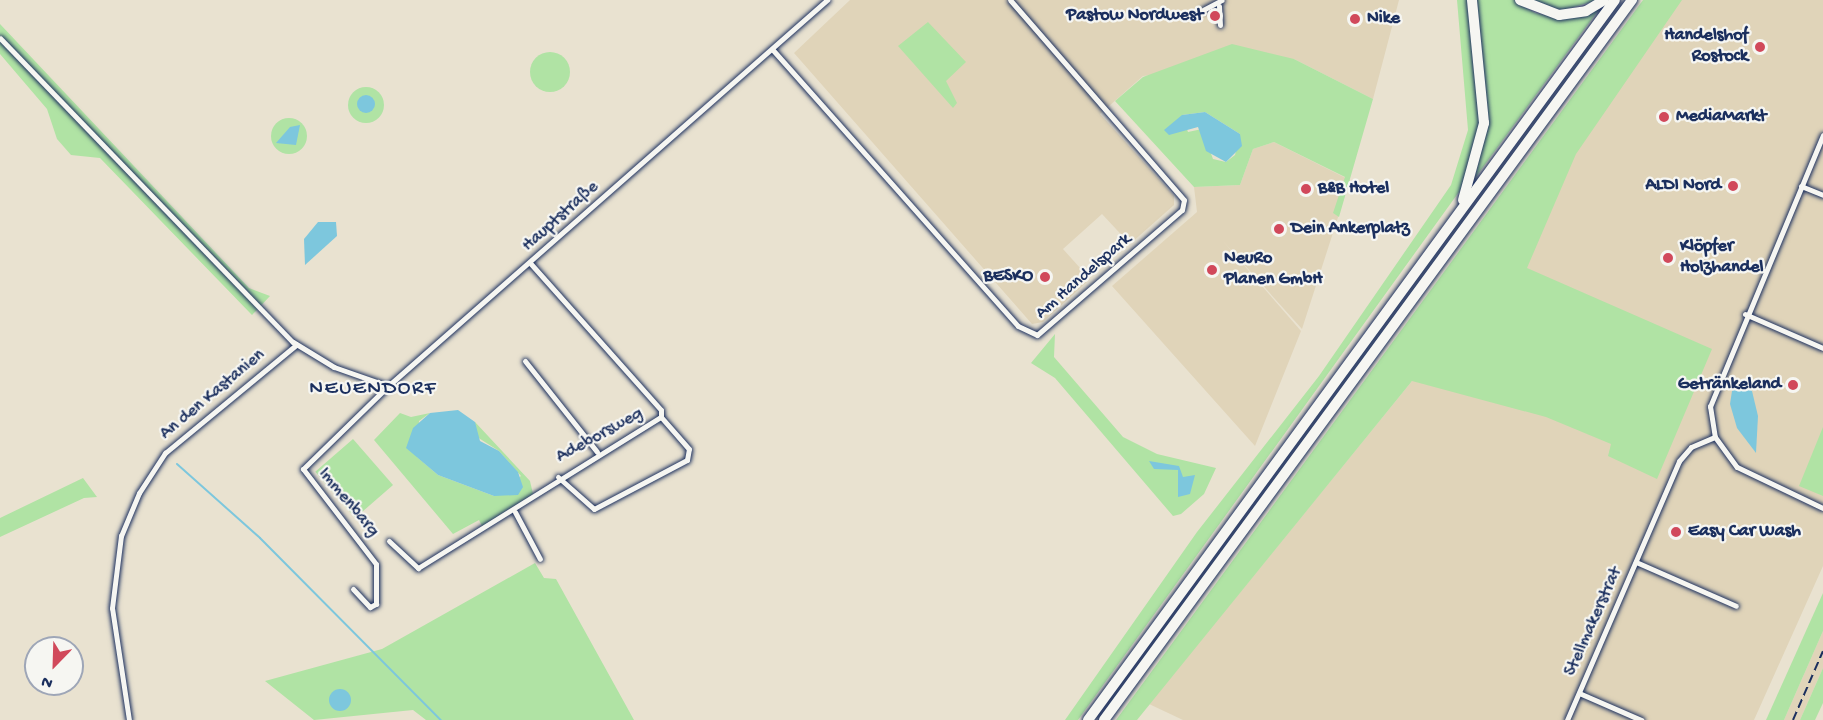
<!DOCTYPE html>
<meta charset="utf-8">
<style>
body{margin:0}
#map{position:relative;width:1823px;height:720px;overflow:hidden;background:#e9e2d0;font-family:"Gochi Hand",sans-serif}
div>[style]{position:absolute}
.built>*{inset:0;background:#e0d4b9}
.green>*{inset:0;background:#b0e3a4;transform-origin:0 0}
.round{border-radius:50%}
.water>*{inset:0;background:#7dc7dd}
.stream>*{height:2px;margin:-1px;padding:0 1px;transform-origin:1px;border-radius:1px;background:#7dc7dd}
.roads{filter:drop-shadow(0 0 2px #1b2f5e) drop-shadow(0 0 2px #1b2f5e)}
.street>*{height:5px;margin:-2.5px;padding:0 2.5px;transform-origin:2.5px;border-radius:2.5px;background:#f6f6f2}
.highway>*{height:10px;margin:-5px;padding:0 5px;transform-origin:5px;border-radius:5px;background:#f6f6f2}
.rail>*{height:2px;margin-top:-1px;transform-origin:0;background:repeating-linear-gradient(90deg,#1b2f5e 0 9px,transparent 0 13.5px)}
.dots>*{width:16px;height:16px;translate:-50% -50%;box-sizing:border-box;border:3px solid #f6f6f2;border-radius:50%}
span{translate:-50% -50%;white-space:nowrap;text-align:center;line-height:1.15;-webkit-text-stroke:4.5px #f6f6f2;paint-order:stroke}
.poi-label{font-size:18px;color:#1b2f5e;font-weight:700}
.right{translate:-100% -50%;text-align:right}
.left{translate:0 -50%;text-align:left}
.street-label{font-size:18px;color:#1b2f5e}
.quarter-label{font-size:21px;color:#1b2f5e;letter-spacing:1.5px}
.north{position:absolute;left:24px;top:636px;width:60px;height:60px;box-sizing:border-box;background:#f6f6f2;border:2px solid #9ea6b7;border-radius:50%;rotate:203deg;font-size:16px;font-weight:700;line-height:24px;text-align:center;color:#1b2f5e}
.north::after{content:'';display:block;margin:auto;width:21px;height:27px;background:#d1495b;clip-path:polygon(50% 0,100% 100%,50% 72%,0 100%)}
</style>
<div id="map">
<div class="built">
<i style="clip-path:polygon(850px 0,1399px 0,1373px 99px,1294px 59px,1143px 76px,1100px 114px,1174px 196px,1174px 205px,1130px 244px,1102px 214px,1063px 249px,1090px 279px,1043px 322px,1032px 324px,794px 53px)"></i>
<i style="clip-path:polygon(1663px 0,1823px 0,1823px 566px,1754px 720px,1183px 720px,1149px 704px,1412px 381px,1421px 341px)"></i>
<i style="clip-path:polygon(1274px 142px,1350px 180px,1302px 329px,1222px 240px,1301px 331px,1255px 446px,1112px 286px,1197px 212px,1194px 187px,1240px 185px,1253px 149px)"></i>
<i style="clip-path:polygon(1823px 631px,1823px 668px,1804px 711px,1800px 720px,1784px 720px)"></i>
</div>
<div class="green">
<i style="clip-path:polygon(1457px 0,1469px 0,1481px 130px,1464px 185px,1078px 720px,1065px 720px,1197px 532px,1319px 376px,1451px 185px,1468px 130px)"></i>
<i style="clip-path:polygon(1476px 0,1514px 0,1535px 13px,1558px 18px,1600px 8px,1475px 178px,1488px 118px)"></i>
<i style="clip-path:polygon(1526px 0,1598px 0,1560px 11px)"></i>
<i style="clip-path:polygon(1643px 0,1682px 0,1576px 154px,1527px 268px,1712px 349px,1657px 479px,1608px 456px,1611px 444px,1546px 417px,1412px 381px,1137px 720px,1116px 720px)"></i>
<i style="clip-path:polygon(928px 22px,966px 62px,946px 81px,957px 103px,953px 108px,898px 46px)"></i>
<i style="clip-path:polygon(0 24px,249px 288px,270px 296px,252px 315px,100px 158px,71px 155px,57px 139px,47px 109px,0 54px)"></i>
<i style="clip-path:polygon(evenodd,1232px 44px,1294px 59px,1373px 99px,1339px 217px,1333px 213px,1345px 177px,1274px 142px,1253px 149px,1240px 185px,1194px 187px,1115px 101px,1143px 77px,1232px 44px,1205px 112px,1240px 134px,1235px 155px,1226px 162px,1213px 159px,1202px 129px,1188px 132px,1182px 115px,1205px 112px)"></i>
<i class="round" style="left:530px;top:52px;width:40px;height:40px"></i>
<i class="round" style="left:348px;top:87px;width:36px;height:36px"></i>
<i class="round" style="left:271px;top:118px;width:36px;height:36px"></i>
<i style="clip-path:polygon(1055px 334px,1054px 357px,1123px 437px,1157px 454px,1216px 468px,1204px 494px,1181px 514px,1173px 516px,1055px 378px,1031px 363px)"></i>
<i style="clip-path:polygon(400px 413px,411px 417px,430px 413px,419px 421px,417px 457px,438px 475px,494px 496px,521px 476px,499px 451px,474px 435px,475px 422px,530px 481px,533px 494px,482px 526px,479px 520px,453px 534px,374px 440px)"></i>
<i style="clip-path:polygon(1823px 427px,1823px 496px,1799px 486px)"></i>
<i style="left:353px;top:439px;width:61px;height:50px;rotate:49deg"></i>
<i style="clip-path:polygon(83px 478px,97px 497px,84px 498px,0 537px,0 518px)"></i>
<i style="clip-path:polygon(535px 563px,544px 578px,556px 579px,634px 720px,426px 720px,413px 710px,314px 720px,265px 681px,382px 649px)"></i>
<i style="clip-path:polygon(1823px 593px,1823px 631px,1784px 720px,1766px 720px)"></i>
<i style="clip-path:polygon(1823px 668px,1823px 703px,1815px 720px,1800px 720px)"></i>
</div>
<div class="water">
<i class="round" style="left:357px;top:95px;width:18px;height:18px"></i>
<i style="clip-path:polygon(1205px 112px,1240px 134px,1242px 146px,1226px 162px,1206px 151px,1198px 127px,1169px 135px,1164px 130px,1182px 115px)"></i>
<i style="clip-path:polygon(300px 125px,296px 145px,276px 143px,290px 127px)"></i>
<i style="clip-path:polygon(318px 222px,336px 222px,337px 236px,305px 265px,304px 239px)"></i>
<i style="clip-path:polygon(1742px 385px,1752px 391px,1758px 416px,1756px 453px,1737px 428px,1730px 404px,1732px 391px)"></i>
<i style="clip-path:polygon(458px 410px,475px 422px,480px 441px,499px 451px,518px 472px,523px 487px,518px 495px,494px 496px,438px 475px,406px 448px,413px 428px,430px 413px)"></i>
<i style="clip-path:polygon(1149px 461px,1179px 466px,1183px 477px,1195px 475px,1190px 494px,1178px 497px,1178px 470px,1154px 469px)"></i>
<i class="round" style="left:329px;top:689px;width:22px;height:22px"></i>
</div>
<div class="stream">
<i style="left:177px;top:464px;width:111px;rotate:41.7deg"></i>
<i style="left:260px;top:538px;width:257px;rotate:45.2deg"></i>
</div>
<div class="roads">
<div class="street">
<i style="left:1219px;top:6px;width:19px;rotate:87deg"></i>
<i style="left:1203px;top:10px;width:21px;rotate:-28deg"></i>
<i style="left:0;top:38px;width:422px;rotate:46.1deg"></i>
<i style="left:293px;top:342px;width:48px;rotate:31.4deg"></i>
<i style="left:334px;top:367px;width:57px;rotate:19.4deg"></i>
<i style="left:388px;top:386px;width:585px;rotate:-41.32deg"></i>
<i style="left:772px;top:49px;width:370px;rotate:48.4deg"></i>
<i style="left:1018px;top:326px;width:21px;rotate:25deg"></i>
<i style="left:1037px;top:335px;width:191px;rotate:-40.8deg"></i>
<i style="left:1182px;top:210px;width:10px;rotate:-79deg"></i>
<i style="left:1184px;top:200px;width:265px;rotate:-131deg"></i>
<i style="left:1823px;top:135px;width:294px;rotate:112.6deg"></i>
<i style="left:1710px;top:406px;width:31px;rotate:81deg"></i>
<i style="left:1715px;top:437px;width:37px;rotate:54deg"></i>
<i style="left:1737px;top:467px;width:95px;rotate:25.5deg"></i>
<i style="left:1801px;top:186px;width:24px;rotate:22deg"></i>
<i style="left:531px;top:264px;width:195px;rotate:48.3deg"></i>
<i style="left:661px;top:410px;width:7px;rotate:90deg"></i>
<i style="left:1745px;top:314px;width:85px;rotate:23.6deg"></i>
<i style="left:525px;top:361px;width:116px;rotate:51.6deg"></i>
<i style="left:558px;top:477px;width:48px;rotate:41.6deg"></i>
<i style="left:594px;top:509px;width:105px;rotate:-27.8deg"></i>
<i style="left:687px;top:460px;width:11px;rotate:-80deg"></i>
<i style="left:689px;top:449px;width:43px;rotate:-131.2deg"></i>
<i style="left:515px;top:512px;width:53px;rotate:62deg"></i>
<i style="left:389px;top:541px;width:40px;rotate:43deg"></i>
<i style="left:418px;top:568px;width:286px;rotate:-31.9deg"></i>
<i style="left:1636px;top:562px;width:109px;rotate:23.7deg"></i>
<i style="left:353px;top:589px;width:25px;rotate:47deg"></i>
<i style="left:370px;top:607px;width:7px;rotate:-27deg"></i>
<i style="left:376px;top:604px;width:40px;rotate:-90deg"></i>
<i style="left:376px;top:564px;width:120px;rotate:-127.5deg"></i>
<i style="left:303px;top:469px;width:119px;rotate:-44.3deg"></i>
<i style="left:1579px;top:693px;width:68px;rotate:23.5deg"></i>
<i style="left:129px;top:720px;width:113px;rotate:-98.6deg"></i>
<i style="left:112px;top:608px;width:73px;rotate:-82.9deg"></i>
<i style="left:121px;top:536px;width:47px;rotate:-67.3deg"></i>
<i style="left:139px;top:493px;width:48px;rotate:-57deg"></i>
<i style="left:165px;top:453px;width:170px;rotate:-39.5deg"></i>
<i style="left:1567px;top:720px;width:282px;rotate:-66.6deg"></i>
<i style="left:1679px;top:461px;width:18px;rotate:-49deg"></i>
<i style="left:1691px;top:447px;width:26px;rotate:-23deg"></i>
</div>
<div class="highway">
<i style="left:1520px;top:0;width:42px;rotate:21deg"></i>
<i style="left:1559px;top:15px;width:27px;rotate:-8deg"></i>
<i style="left:1586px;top:11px;width:21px;rotate:-31deg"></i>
<i style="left:1463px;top:200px;width:80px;rotate:-74.7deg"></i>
<i style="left:1484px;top:123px;width:124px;rotate:-95.6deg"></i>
<i style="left:1088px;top:720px;width:892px;rotate:-53.8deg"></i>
<i style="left:1104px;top:720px;width:893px;rotate:-53.75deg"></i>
</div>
</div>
<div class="rail">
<i style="left:1793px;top:720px;width:75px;rotate:-66.5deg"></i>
</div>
<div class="dots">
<i style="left:1215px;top:16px;background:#d1495b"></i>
<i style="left:1355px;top:19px;background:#d1495b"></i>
<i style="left:1760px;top:47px;background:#d1495b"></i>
<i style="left:1664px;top:117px;background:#d1495b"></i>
<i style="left:1733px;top:186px;background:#d1495b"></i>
<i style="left:1306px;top:189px;background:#d1495b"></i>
<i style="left:1279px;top:229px;background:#d1495b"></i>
<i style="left:1668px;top:258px;background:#d1495b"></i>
<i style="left:1212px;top:270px;background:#d1495b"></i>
<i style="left:1045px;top:277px;background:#d1495b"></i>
<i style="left:1793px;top:385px;background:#d1495b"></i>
<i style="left:1676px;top:532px;background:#d1495b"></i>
</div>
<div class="poi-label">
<span class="right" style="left:1203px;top:16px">Pastow Nordwest</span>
<span class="left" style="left:1367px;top:19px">Nike</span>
<span class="right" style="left:1748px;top:47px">Handelshof<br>Rostock</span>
<span class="left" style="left:1676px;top:117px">MediaMarkt</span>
<span class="right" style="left:1721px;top:186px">ALDI Nord</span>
<span class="left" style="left:1318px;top:189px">B&amp;B Hotel</span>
<span class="left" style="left:1291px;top:229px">Dein Ankerplatz</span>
<span class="left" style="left:1680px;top:258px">Klöpfer<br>Holzhandel</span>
<span class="left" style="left:1224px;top:270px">NeuRo<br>Planen GmbH</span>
<span class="right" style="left:1033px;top:277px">BESKO</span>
<span class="right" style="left:1781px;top:385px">Getränkeland</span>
<span class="left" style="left:1688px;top:532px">Easy Car Wash</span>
</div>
<div class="street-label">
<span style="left:561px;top:217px;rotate:-42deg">Hauptstraße</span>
<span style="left:1084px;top:277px;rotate:-41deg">Am Handelspark</span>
<span style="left:213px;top:395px;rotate:-40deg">An den Kastanien</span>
<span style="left:600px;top:436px;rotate:-29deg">Adeborsweg</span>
<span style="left:348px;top:503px;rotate:50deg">Immenbarg</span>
<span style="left:1594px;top:622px;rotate:-66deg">Stellmakerstrat</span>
</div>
<div class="quarter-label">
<span style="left:373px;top:390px">NEUENDORF</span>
</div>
<div class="north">N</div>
</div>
